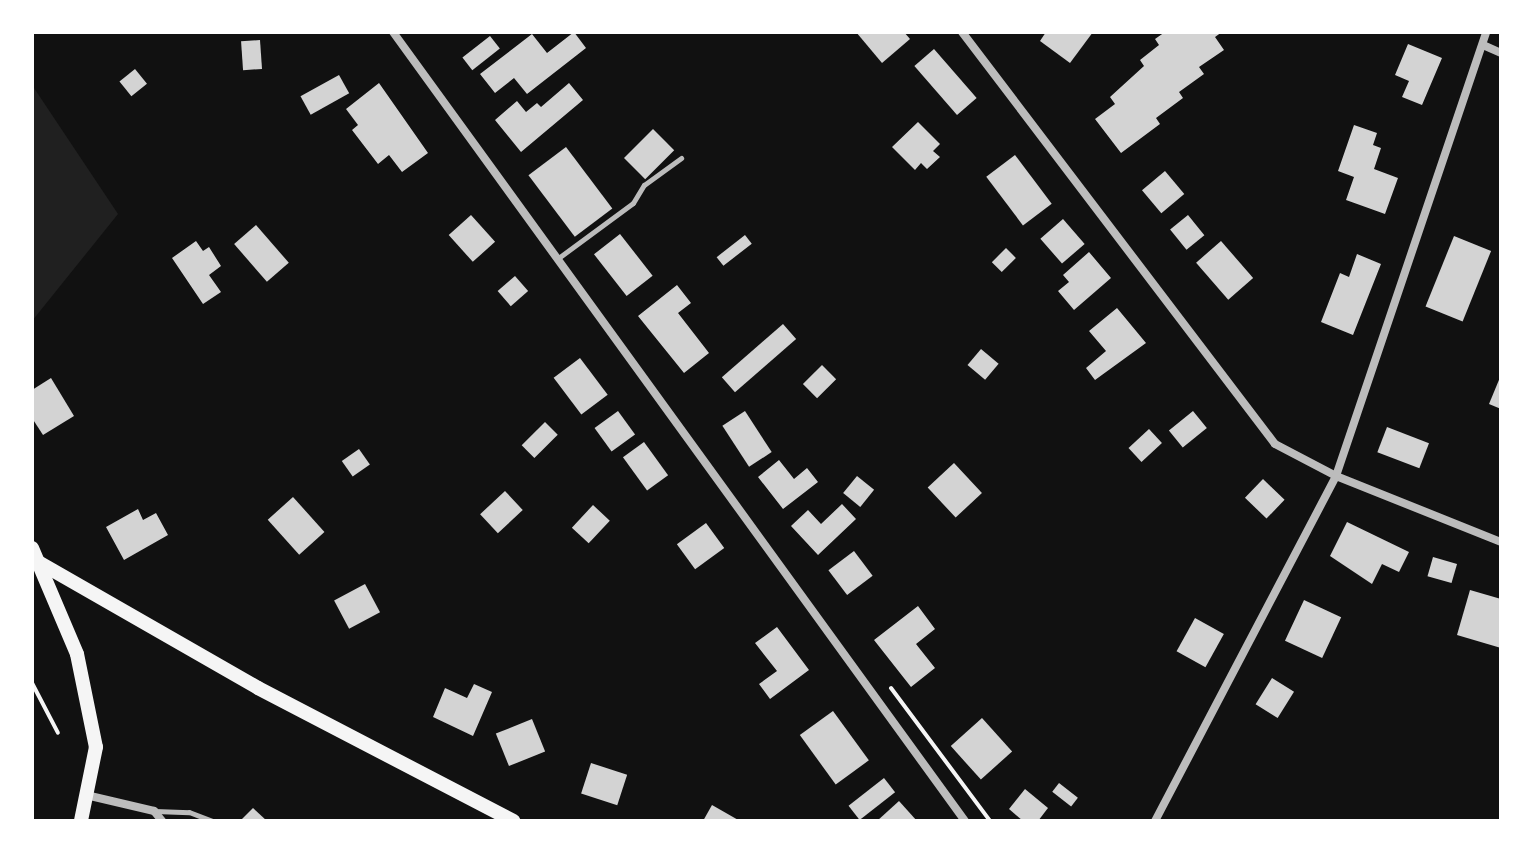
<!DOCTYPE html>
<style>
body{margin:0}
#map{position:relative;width:1533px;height:853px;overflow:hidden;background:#111;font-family:"Fira Sans",sans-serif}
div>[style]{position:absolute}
.green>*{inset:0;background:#202020}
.building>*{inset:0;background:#d3d3d3;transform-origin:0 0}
.path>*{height:4px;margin:-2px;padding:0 2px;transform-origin:2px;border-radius:2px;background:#f5f5f5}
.service>*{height:5px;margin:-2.5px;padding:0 2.5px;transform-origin:2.5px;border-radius:2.5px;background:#bcbcbc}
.minor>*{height:8px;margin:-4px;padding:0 4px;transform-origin:4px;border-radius:4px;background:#bcbcbc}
.secondary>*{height:14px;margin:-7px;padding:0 7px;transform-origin:7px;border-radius:7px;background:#f5f5f5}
span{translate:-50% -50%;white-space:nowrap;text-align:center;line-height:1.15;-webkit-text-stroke:6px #fff;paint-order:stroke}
.frame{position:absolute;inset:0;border:34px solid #fff;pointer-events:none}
</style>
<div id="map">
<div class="green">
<i style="clip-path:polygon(32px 85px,118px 214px,32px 321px)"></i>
</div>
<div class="building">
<i style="clip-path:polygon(574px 32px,586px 48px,527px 94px,514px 78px,495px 93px,480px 74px,532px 34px,547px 53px)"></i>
<i style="clip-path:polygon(856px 32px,904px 32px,910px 39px,882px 63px)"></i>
<i style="clip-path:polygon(1046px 32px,1093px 32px,1070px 63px,1040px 41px)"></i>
<i style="clip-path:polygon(1165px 32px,1222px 32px,1215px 37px,1224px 50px,1199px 67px,1204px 74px,1179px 92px,1183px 98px,1156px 118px,1160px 124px,1121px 153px,1095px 119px,1115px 104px,1110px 97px,1144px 66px,1140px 60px,1159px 45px,1155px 39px)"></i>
<i style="left:490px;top:36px;width:16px;height:35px;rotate:52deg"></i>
<i style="left:260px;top:40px;width:29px;height:19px;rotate:86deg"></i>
<i style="clip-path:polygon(1408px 44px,1442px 58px,1422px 105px,1402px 97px,1409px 81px,1395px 75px)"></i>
<i style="left:934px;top:49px;width:65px;height:26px;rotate:49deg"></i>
<i style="left:135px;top:69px;width:19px;height:20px;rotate:51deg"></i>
<i style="left:339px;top:75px;width:21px;height:44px;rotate:61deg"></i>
<i style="clip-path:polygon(379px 83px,428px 153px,402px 172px,389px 155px,378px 164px,352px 130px,358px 125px,346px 109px)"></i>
<i style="clip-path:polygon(569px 83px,583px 100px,521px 152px,495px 120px,517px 101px,526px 112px,537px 103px,541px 107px)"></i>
<i style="clip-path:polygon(918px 122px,940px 144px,933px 151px,940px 157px,927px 169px,921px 163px,915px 170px,892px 147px)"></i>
<i style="clip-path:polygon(1354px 125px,1377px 133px,1373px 145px,1381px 148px,1374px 169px,1398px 178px,1385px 214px,1346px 200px,1354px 177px,1338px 171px)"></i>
<i style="left:653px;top:129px;width:30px;height:41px;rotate:45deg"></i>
<i style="left:566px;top:147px;width:77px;height:47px;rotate:53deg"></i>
<i style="left:1015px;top:155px;width:61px;height:36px;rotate:53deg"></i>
<i style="left:1165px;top:171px;width:30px;height:30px;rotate:50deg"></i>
<i style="left:471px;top:215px;width:36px;height:30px;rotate:48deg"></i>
<i style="left:1188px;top:215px;width:26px;height:23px;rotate:51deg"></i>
<i style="left:1063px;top:219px;width:33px;height:30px;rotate:49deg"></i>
<i style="left:256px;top:225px;width:50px;height:29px;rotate:49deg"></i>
<i style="left:620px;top:234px;width:53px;height:33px;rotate:52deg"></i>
<i style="left:745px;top:235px;width:11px;height:36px;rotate:52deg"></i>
<i style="left:1454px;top:236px;width:40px;height:76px;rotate:22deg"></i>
<i style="clip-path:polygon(196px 241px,203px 251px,209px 247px,221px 266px,209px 275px,221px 292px,203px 304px,172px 258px)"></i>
<i style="left:1221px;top:241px;width:49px;height:33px;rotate:49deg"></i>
<i style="left:1006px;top:248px;width:14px;height:20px;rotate:45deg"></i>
<i style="clip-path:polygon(1089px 252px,1111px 278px,1074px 310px,1058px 291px,1069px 282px,1063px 275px)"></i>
<i style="clip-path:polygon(1357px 254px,1381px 264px,1353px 335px,1321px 322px,1340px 273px,1349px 277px)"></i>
<i style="left:515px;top:276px;width:20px;height:23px;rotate:49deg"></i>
<i style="clip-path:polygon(677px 285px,691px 303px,678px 313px,709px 353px,684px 373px,638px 316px)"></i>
<i style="clip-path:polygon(1117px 308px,1146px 343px,1095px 380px,1086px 368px,1106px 351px,1089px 331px)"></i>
<i style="left:783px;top:324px;width:20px;height:81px;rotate:49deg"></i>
<i style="left:981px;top:349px;width:23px;height:21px;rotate:40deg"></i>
<i style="left:580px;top:358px;width:46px;height:33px;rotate:53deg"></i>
<i style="left:822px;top:365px;width:20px;height:27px;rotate:45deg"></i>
<i style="clip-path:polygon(1501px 375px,1501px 409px,1489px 404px)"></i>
<i style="clip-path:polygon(51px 378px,74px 416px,43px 435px,32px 418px,32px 390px)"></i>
<i style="left:618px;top:411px;width:29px;height:29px;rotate:54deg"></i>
<i style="left:745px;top:411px;width:49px;height:27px;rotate:57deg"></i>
<i style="left:1193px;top:411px;width:22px;height:31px;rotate:51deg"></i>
<i style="left:545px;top:422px;width:18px;height:33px;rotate:45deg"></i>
<i style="left:1387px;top:427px;width:45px;height:27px;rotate:21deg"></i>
<i style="left:1149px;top:429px;width:19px;height:28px;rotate:47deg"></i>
<i style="left:644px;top:442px;width:41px;height:26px;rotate:54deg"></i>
<i style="left:359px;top:449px;width:19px;height:21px;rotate:55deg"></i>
<i style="clip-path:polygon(779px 460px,794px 479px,807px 468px,818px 482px,783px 509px,758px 477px)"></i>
<i style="left:954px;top:463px;width:41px;height:36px;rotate:47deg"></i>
<i style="left:857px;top:476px;width:22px;height:22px;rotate:39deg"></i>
<i style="left:1263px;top:479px;width:30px;height:26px;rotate:44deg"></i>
<i style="left:505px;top:491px;width:26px;height:34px;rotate:47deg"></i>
<i style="left:293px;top:497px;width:47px;height:34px;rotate:48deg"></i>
<i style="clip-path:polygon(842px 504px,856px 519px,818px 555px,791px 526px,808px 510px,821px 524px)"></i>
<i style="left:593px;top:505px;width:23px;height:31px;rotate:43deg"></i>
<i style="clip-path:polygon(138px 509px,143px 520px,156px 513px,168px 535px,124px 560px,106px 527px)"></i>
<i style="clip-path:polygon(1347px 522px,1409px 552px,1399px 572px,1382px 564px,1372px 584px,1330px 556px)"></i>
<i style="left:706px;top:523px;width:31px;height:36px;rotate:54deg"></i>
<i style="left:854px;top:551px;width:31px;height:32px;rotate:53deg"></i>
<i style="left:1433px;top:557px;width:25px;height:20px;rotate:16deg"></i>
<i style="left:365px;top:584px;width:32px;height:35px;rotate:62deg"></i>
<i style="clip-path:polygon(1470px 590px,1501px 599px,1501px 648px,1457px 635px)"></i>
<i style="left:1304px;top:600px;width:41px;height:45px;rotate:25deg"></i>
<i style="clip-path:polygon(918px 606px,935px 629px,916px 644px,935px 668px,911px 687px,874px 640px)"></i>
<i style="left:1195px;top:618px;width:33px;height:38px;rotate:29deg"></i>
<i style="clip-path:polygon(777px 627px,809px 670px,770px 699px,759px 684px,777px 671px,755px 643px)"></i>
<i style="left:1272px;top:678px;width:26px;height:31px;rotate:32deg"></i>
<i style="clip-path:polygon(474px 684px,492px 692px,473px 736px,433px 717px,445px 688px,467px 698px)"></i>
<i style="left:833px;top:711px;width:61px;height:41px;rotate:54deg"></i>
<i style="left:982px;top:718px;width:45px;height:42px;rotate:48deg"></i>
<i style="left:532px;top:719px;width:35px;height:39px;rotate:68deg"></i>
<i style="left:591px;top:763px;width:38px;height:32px;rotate:18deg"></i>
<i style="left:884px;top:778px;width:18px;height:45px;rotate:52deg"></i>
<i style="left:1059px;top:783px;width:24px;height:11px;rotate:38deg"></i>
<i style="clip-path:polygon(1025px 789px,1048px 808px,1038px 821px,1023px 821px,1009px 809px)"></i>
<i style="clip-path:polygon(899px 801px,917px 821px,877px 821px)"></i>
<i style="clip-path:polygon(712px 805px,740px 821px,703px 821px)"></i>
<i style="clip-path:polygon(253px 808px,267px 821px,240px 821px)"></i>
</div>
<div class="path">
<i style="left:32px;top:683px;width:56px;rotate:62.5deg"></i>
<i style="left:891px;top:688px;width:166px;rotate:53.3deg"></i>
</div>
<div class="service">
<i style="left:557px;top:259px;width:94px;rotate:-36.4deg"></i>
<i style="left:633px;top:203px;width:21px;rotate:-59deg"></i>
<i style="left:644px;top:185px;width:46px;rotate:-36.1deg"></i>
<i style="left:155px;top:811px;width:34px;rotate:2deg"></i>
<i style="left:189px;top:812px;width:26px;rotate:21deg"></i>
</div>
<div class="minor">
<i style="left:393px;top:32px;width:975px;rotate:54.06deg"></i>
<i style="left:962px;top:32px;width:517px;rotate:52.78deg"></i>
<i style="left:1275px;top:444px;width:69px;rotate:27.7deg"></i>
<i style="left:1336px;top:476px;width:178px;rotate:21.8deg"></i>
<i style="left:1483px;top:45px;width:20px;rotate:24deg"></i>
<i style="left:86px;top:795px;width:70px;rotate:13.2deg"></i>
<i style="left:154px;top:811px;width:13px;rotate:51deg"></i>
<i style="left:1155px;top:821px;width:390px;rotate:-62.3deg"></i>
<i style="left:1336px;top:476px;width:469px;rotate:-71.3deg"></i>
</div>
<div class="secondary">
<i style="left:32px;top:548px;width:115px;rotate:67deg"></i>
<i style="left:77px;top:654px;width:95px;rotate:78.5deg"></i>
<i style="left:96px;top:747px;width:76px;rotate:101.5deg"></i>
<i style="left:40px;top:563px;width:251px;rotate:29.8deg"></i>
<i style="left:258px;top:688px;width:288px;rotate:27.5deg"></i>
</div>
<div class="frame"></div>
</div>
